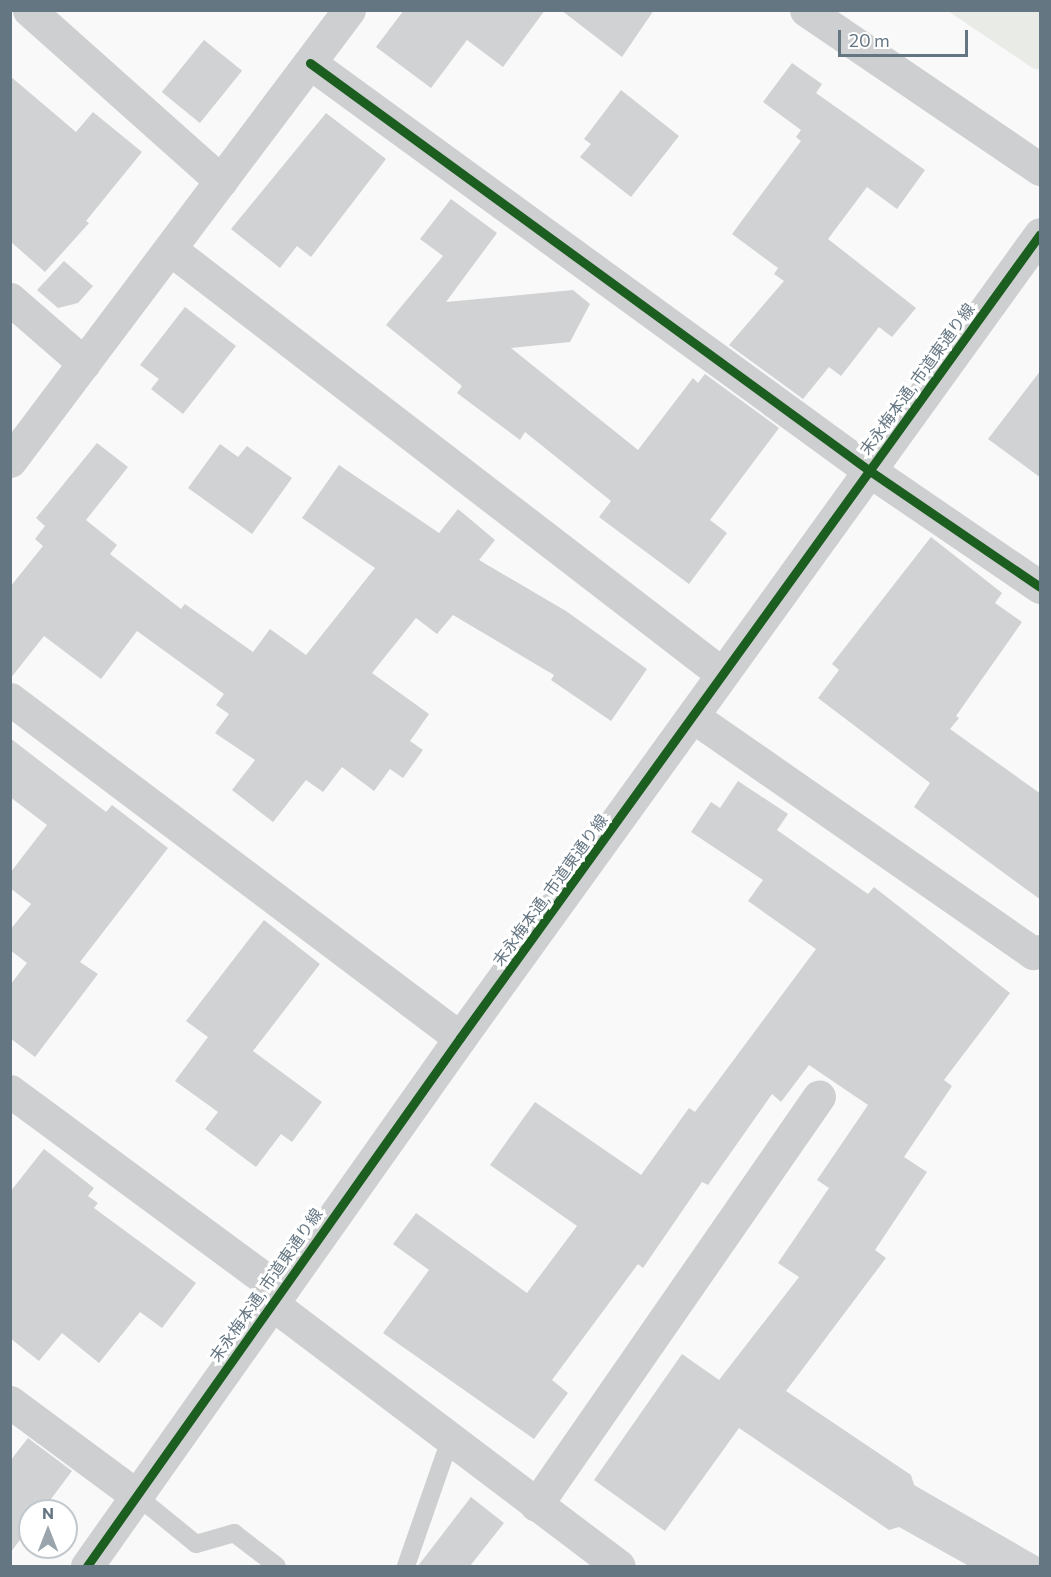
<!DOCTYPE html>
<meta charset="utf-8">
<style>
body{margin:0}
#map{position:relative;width:1051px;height:1577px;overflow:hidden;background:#f9f9f9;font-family:Commissioner,"Noto Sans JP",sans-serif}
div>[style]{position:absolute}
.green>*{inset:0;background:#e8ebe6}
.building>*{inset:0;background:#d0d2d3;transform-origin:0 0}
.service>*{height:18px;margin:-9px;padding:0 9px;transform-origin:9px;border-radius:9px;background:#cecfd0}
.minor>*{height:33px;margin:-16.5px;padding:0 16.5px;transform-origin:16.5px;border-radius:16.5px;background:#cecfd0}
.tertiary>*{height:33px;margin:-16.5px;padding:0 16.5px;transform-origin:16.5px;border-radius:16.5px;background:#cecfd0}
.cycleway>*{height:9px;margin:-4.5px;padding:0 4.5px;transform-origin:4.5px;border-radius:4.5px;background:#1b5e20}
span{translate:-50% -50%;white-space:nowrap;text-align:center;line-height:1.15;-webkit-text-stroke:6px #fff;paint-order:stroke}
.street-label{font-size:16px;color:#657683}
.frame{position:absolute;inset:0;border:12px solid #657683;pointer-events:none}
.north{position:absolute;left:18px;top:1499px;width:60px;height:60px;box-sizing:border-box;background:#fff;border:2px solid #c1c8cd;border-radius:50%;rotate:0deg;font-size:16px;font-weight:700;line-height:24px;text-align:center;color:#657683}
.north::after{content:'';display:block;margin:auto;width:21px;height:27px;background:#99a4ac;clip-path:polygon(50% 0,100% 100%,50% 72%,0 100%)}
.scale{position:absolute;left:838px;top:30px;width:130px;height:27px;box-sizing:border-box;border:3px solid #657683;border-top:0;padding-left:8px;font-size:18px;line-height:21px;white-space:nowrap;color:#657683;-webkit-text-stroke:4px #fff;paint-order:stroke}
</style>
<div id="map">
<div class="green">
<i style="clip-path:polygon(948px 11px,1040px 11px,1040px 69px,1034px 69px)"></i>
</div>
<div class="building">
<i style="clip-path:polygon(404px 10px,545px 10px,503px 67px,467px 40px,431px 88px,376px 47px)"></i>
<i style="clip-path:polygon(561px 10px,654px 10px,622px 57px)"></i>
<i style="left:204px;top:40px;width:49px;height:67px;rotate:39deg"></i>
<i style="clip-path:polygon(792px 63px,822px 84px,816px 93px,925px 170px,897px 209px,867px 187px,828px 239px,916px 308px,892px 337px,879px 327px,841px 376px,829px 367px,803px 399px,729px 345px,784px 281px,774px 274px,778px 268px,732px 234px,801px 141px,796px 137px,801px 130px,763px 102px)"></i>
<i style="clip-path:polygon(10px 76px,76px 132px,93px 112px,142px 152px,86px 221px,89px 223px,45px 272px,10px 241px)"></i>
<i style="clip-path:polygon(621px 90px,679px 136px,631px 197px,580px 157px,591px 144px,584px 139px)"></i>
<i style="clip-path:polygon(326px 113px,386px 159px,311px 257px,297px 246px,280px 268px,231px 229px)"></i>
<i style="clip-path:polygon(451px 199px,497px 233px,446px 302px,573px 290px,590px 304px,570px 342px,511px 348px,638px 450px,693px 378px,698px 383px,705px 374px,779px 428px,710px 520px,727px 533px,689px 584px,599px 517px,611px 501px,525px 432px,520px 440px,457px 393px,462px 386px,386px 325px,443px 256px,420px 239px)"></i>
<i style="clip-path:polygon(64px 261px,93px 286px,78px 303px,58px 308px,37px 290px)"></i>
<i style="clip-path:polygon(185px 307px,236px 346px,183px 414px,151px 389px,159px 379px,140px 365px)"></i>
<i style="clip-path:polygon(1041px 370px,1041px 478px,988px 439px)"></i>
<i style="clip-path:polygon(97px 443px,128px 467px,86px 520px,117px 545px,110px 554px,181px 609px,185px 604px,253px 652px,270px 629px,306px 655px,375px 568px,302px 518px,339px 465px,439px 533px,458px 509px,495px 540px,479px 560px,566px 611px,647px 669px,611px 721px,551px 680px,554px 675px,453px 615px,437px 634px,416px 618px,372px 673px,429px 714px,410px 741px,423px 750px,403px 778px,390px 769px,374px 791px,342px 767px,323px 792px,306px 780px,273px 822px,232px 790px,255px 760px,215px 733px,229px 714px,216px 705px,224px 694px,137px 631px,101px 679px,44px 636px,10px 679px,10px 587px,43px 546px,35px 539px,45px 526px,36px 518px)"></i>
<i style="clip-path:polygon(220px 444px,238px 457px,247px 446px,292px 478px,252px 534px,188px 488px)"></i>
<i style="clip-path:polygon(931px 537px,1002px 593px,995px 603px,1022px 622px,956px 716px,959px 718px,950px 729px,1041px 794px,1041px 900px,914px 807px,930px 783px,818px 698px,839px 670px,832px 664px)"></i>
<i style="clip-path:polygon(10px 738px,106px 812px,112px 805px,168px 848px,80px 962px,98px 974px,35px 1057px,10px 1038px,10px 985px,27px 963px,10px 950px,10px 930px,31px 904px,10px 888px,10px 873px,47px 825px,10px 797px)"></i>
<i style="clip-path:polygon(738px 781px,788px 814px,777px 830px,868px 894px,874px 887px,1010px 993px,944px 1080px,952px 1086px,904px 1157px,927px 1172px,875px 1250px,886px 1258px,786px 1391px,911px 1475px,914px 1485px,1041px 1558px,1041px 1566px,969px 1566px,899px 1527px,889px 1530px,739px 1428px,665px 1531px,594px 1480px,682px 1354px,719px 1380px,799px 1277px,778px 1263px,829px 1188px,817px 1180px,868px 1105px,809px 1065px,781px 1102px,772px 1094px,708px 1185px,702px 1182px,643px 1268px,638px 1264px,552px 1380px,568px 1393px,534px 1439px,383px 1333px,429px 1270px,393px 1244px,416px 1213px,527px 1293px,577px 1226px,490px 1165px,535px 1102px,641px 1175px,689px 1108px,695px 1112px,816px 949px,748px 901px,763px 880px,691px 832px,711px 802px,720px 808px)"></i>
<i style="clip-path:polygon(264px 920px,320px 964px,253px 1051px,322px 1102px,292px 1142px,281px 1134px,256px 1167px,205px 1129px,218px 1112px,175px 1081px,208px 1037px,186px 1021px)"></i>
<i style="clip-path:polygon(44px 1149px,94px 1188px,88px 1196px,98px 1203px,94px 1208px,196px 1283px,162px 1328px,140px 1312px,99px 1363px,62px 1333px,39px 1361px,10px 1338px,10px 1192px)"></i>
<i style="clip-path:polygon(28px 1438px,72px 1471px,42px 1511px,30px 1511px,30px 1527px,10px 1553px,10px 1461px)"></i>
<i style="clip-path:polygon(471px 1497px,504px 1523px,470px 1566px,418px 1566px)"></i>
</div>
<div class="service">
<i style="left:137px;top:1496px;width:76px;rotate:39.1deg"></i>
<i style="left:196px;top:1544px;width:40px;rotate:-16deg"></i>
<i style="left:234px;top:1533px;width:54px;rotate:37.5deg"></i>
<i style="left:406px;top:1566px;width:133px;rotate:-70.8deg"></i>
</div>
<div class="minor">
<i style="left:29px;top:10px;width:257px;rotate:41.7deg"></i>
<i style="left:310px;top:63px;width:693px;rotate:36.08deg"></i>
<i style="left:870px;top:471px;width:206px;rotate:34.3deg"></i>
<i style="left:170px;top:249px;width:695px;rotate:37.58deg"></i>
<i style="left:10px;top:299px;width:98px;rotate:40.9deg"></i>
<i style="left:10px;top:699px;width:563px;rotate:36.99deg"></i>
<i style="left:695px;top:718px;width:412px;rotate:34.8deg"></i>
<i style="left:1033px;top:953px;width:7px;rotate:-16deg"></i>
<i style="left:10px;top:1091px;width:335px;rotate:36.4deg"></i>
<i style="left:271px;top:1303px;width:436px;rotate:37.1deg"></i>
<i style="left:10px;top:1402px;width:158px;rotate:36.5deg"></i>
<i style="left:536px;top:1505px;width:497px;rotate:-55.3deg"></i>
</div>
<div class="tertiary">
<i style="left:806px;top:10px;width:283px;rotate:34.2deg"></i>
<i style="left:10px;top:461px;width:564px;rotate:-53.07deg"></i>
<i style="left:87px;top:1566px;width:646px;rotate:-54.76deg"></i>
<i style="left:460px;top:1038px;width:991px;rotate:-54.19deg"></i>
</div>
<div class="cycleway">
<i style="left:310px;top:63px;width:693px;rotate:36.08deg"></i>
<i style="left:870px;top:471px;width:206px;rotate:34.3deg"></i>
<i style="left:87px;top:1566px;width:646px;rotate:-54.76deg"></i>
<i style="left:460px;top:1038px;width:991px;rotate:-54.19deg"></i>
</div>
<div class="street-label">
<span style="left:917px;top:379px;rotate:-54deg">末永梅本通, 市道東通り線</span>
<span style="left:550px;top:890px;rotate:-54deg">末永梅本通, 市道東通り線</span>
<span style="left:266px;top:1285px;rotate:-55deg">末永梅本通, 市道東通り線</span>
</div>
<div class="frame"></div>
<div class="north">N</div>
<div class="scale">20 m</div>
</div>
